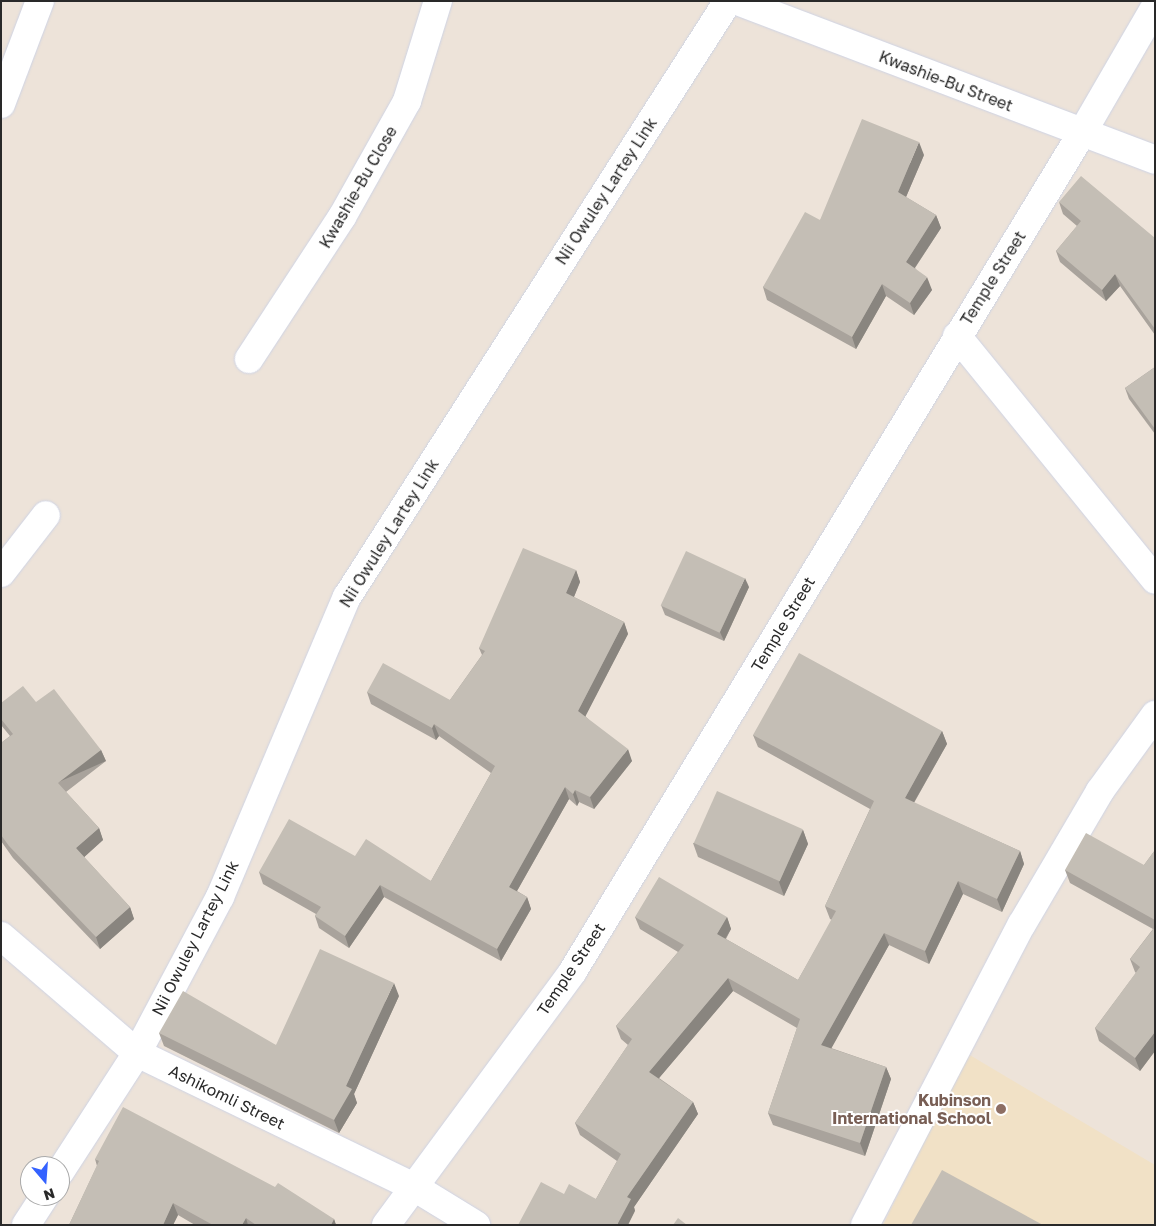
<!DOCTYPE html>
<style>
body{margin:0}
#map{position:relative;width:1156px;height:1226px;overflow:hidden;background:#ede3d9;font-family:"Golos Text",sans-serif}
div>[style]{position:absolute}
.education>*{inset:0;background:#f1e1c6}
.roads{filter:drop-shadow(0 0 1px #ced3e4) drop-shadow(0 0 1px #ced3e4)}
.minor>*{height:28px;margin:-14px;padding:0 14px;transform-origin:14px;border-radius:14px;background:#fff}
.wall>*{inset:0;background:#a9a39c}
.shaded-wall>*{inset:0;background:#89857f;transform-origin:0 0}
.building>*{inset:0;background:#c4beb5;transform-origin:0 0}
.dots>*{width:14px;height:14px;translate:-50% -50%;box-sizing:border-box;border:2px solid #fff;border-radius:50%}
span{translate:-50% -50%;white-space:nowrap;text-align:center;line-height:1.15;-webkit-text-stroke:4px #fff;paint-order:stroke}
.street-label{font-size:16px;color:#292929}
.education-label{font-size:16px;color:#785e54;font-weight:700}
.right{translate:-100% -50%;text-align:right}
.frame{position:absolute;inset:0;border:2px solid #292929;pointer-events:none}
.north{position:absolute;left:20px;top:1156px;width:50px;height:50px;box-sizing:border-box;background:#fff;border:1px solid #a9a9a9;border-radius:50%;rotate:162deg;font-size:14px;font-weight:700;line-height:20px;text-align:center;color:#292929}
.north::after{content:'';display:block;margin:auto;width:18px;height:22px;background:#3462ff;clip-path:polygon(50% 0,100% 100%,50% 72%,0 100%)}
</style>
<div id="map">
<div class="education">
<i style="clip-path:polygon(968px 1054px,1155px 1165px,1155px 1225px,883px 1225px)"></i>
</div>
<div class="roads">
<div class="minor">
<i style="left:737px;top:1px;width:447px;rotate:20.8deg"></i>
<i style="left:1px;top:104px;width:110px;rotate:-69.3deg"></i>
<i style="left:957px;top:336px;width:314px;rotate:50.9deg"></i>
<i style="left:249px;top:359px;width:170px;rotate:-56.8deg"></i>
<i style="left:342px;top:217px;width:133px;rotate:-60.7deg"></i>
<i style="left:407px;top:101px;width:105px;rotate:-72.8deg"></i>
<i style="left:1px;top:573px;width:73px;rotate:-52.2deg"></i>
<i style="left:1px;top:936px;width:179px;rotate:40.7deg"></i>
<i style="left:137px;top:1053px;width:308px;rotate:25.8deg"></i>
<i style="left:414px;top:1187px;width:73px;rotate:31.5deg"></i>
<i style="left:60px;top:1172px;width:142px;rotate:-57.1deg"></i>
<i style="left:137px;top:1053px;width:177px;rotate:-62deg"></i>
<i style="left:220px;top:897px;width:326px;rotate:-67.1deg"></i>
<i style="left:347px;top:597px;width:707px;rotate:-57.41deg"></i>
<i style="left:26px;top:1225px;width:35px;rotate:-57deg"></i>
<i style="left:386px;top:1225px;width:315px;rotate:-53.6deg"></i>
<i style="left:573px;top:971px;width:980px;rotate:-58.73deg"></i>
<i style="left:1082px;top:133px;width:146px;rotate:-59.9deg"></i>
<i style="left:865px;top:1225px;width:339px;rotate:-62.5deg"></i>
<i style="left:1022px;top:924px;width:154px;rotate:-59.6deg"></i>
<i style="left:1100px;top:791px;width:94px;rotate:-54.1deg"></i>
</div>
</div>
<div class="wall">
<i style="clip-path:polygon(924px 155px,906px 197px,936px 215px,941px 228px,915px 268px,932px 290px,914px 315px,886px 296px,856px 349px,767px 300px,763px 287px,820px 220px)"></i>
<i style="clip-path:polygon(1059px 202px,1155px 238px,1155px 335px,1120px 286px,1106px 301px,1060px 262px,1056px 251px,1077px 226px,1063px 214px)"></i>
<i style="clip-path:polygon(1155px 367px,1155px 434px,1129px 399px,1125px 388px)"></i>
<i style="clip-path:polygon(576px 570px,580px 582px,574px 597px,624px 622px,628px 634px,585px 716px,632px 761px,594px 809px,579px 802px,577px 806px,569px 799px,517px 891px,527px 897px,531px 909px,501px 961px,384px 897px,349px 948px,319px 928px,315px 916px,316px 914px,263px 884px,259px 872px,355px 856px,431px 881px,491px 773px,439px 736px,436px 740px,371px 704px,367px 692px,450px 700px,482px 655px,479px 648px)"></i>
<i style="clip-path:polygon(749px 587px,724px 641px,665px 615px,661px 605px)"></i>
<i style="clip-path:polygon(36px 702px,101px 750px,106px 761px,66px 792px,99px 828px,103px 840px,84px 857px,130px 907px,134px 919px,100px 949px,13px 858px,1px 841px,1px 743px,10px 736px,1px 725px,1px 703px)"></i>
<i style="clip-path:polygon(942px 731px,947px 744px,914px 803px,1020px 851px,1024px 864px,1002px 912px,963px 894px,929px 964px,889px 945px,831px 1048px,886px 1067px,891px 1079px,865px 1156px,773px 1125px,768px 1113px,797px 1028px,733px 991px,659px 1078px,693px 1102px,698px 1114px,634px 1207px,635px 1211px,564px 1194px,596px 1199px,617px 1161px,580px 1135px,575px 1123px,628px 1045px,621px 1039px,616px 1026px,678px 952px,640px 929px,635px 917px,727px 917px,731px 929px,726px 939px,798px 980px,832px 920px,830px 919px,825px 906px,870px 809px,758px 747px,753px 735px)"></i>
<i style="clip-path:polygon(803px 830px,808px 844px,784px 896px,698px 857px,693px 843px)"></i>
<i style="clip-path:polygon(1155px 850px,1155px 1051px,1140px 1071px,1099px 1041px,1095px 1028px,1136px 973px,1135px 972px,1130px 959px,1153px 929px,1070px 883px,1065px 870px,1144px 865px)"></i>
<i style="clip-path:polygon(399px 996px,354px 1094px,357px 1103px,339px 1133px,164px 1046px,159px 1033px,276px 1045px)"></i>
<i style="clip-path:polygon(95px 1159px,334px 1219px,336px 1225px,195px 1225px,178px 1215px,173px 1225px,69px 1225px,97px 1166px)"></i>
</div>
<div class="shaded-wall">
<i style="clip-path:polygon(919px 142px,924px 155px,903px 204px,898px 192px)"></i>
<i style="clip-path:polygon(936px 215px,941px 228px,910px 275px,906px 262px)"></i>
<i style="clip-path:polygon(1115px 274px,1120px 286px,1106px 301px,1102px 290px)"></i>
<i style="clip-path:polygon(927px 277px,932px 290px,914px 315px,910px 303px)"></i>
<i style="clip-path:polygon(882px 284px,886px 296px,856px 349px,852px 337px)"></i>
<i style="clip-path:polygon(576px 570px,580px 582px,571px 604px,566px 593px)"></i>
<i style="clip-path:polygon(745px 578px,749px 587px,724px 641px,720px 632px)"></i>
<i style="clip-path:polygon(624px 622px,628px 634px,582px 723px,578px 711px)"></i>
<i style="clip-path:polygon(434px 724px,439px 736px,436px 740px,432px 728px)"></i>
<i style="clip-path:polygon(942px 731px,947px 744px,909px 811px,905px 798px)"></i>
<i style="clip-path:polygon(628px 749px,632px 761px,594px 809px,590px 797px)"></i>
<i style="left:101px;top:750px;width:12px;height:54px;rotate:66deg"></i>
<i style="clip-path:polygon(565px 787px,569px 799px,513px 898px,509px 887px)"></i>
<i style="clip-path:polygon(575px 790px,579px 802px,577px 806px,573px 794px)"></i>
<i style="clip-path:polygon(99px 828px,103px 840px,81px 860px,76px 848px)"></i>
<i style="clip-path:polygon(803px 830px,808px 844px,784px 896px,779px 882px)"></i>
<i style="clip-path:polygon(1020px 851px,1024px 864px,1002px 912px,997px 899px)"></i>
<i style="clip-path:polygon(958px 881px,963px 894px,929px 964px,925px 951px)"></i>
<i style="clip-path:polygon(380px 885px,384px 897px,349px 948px,345px 936px)"></i>
<i style="clip-path:polygon(527px 897px,531px 909px,501px 961px,497px 949px)"></i>
<i style="clip-path:polygon(130px 907px,134px 919px,100px 949px,96px 937px)"></i>
<i style="clip-path:polygon(727px 917px,731px 929px,721px 946px,717px 934px)"></i>
<i style="clip-path:polygon(884px 933px,889px 945px,826px 1058px,821px 1045px)"></i>
<i style="clip-path:polygon(728px 978px,733px 991px,654px 1084px,649px 1072px)"></i>
<i style="clip-path:polygon(394px 983px,399px 996px,354px 1094px,357px 1103px,339px 1133px,334px 1120px,346px 1086px)"></i>
<i style="clip-path:polygon(1155px 1032px,1155px 1051px,1140px 1071px,1135px 1058px)"></i>
<i style="clip-path:polygon(886px 1067px,891px 1079px,865px 1156px,860px 1143px)"></i>
<i style="clip-path:polygon(693px 1102px,698px 1114px,634px 1207px,635px 1211px,628px 1225px,617px 1225px,627px 1197px)"></i>
<i style="clip-path:polygon(173px 1203px,178px 1215px,173px 1225px,163px 1225px)"></i>
<i style="clip-path:polygon(246px 1218px,248px 1225px,242px 1225px)"></i>
<i style="clip-path:polygon(334px 1219px,336px 1225px,331px 1225px)"></i>
</div>
<div class="building">
<i style="clip-path:polygon(862px 119px,919px 142px,898px 192px,936px 215px,906px 262px,927px 277px,910px 303px,882px 284px,852px 337px,763px 287px,805px 212px,820px 220px)"></i>
<i style="clip-path:polygon(1081px 176px,1155px 238px,1155px 329px,1115px 274px,1102px 290px,1056px 251px,1081px 221px,1059px 202px)"></i>
<i style="clip-path:polygon(1155px 367px,1155px 429px,1125px 388px)"></i>
<i style="clip-path:polygon(523px 548px,576px 570px,566px 593px,624px 622px,578px 711px,628px 749px,590px 797px,575px 790px,573px 794px,565px 787px,509px 887px,527px 897px,497px 949px,380px 885px,345px 936px,315px 916px,321px 907px,259px 872px,289px 819px,355px 856px,366px 839px,431px 881px,495px 766px,434px 724px,432px 728px,367px 692px,383px 663px,450px 700px,485px 651px,479px 648px)"></i>
<i style="left:686px;top:551px;width:65px;height:60px;rotate:25deg"></i>
<i style="clip-path:polygon(799px 653px,942px 731px,905px 798px,1020px 851px,997px 899px,958px 881px,925px 951px,884px 933px,821px 1045px,886px 1067px,860px 1143px,768px 1113px,800px 1019px,728px 978px,649px 1072px,693px 1102px,627px 1197px,631px 1199px,617px 1225px,518px 1225px,541px 1182px,564px 1194px,569px 1184px,596px 1199px,621px 1154px,575px 1123px,632px 1039px,616px 1026px,684px 945px,635px 917px,659px 877px,727px 917px,717px 934px,798px 980px,836px 911px,825px 906px,874px 801px,753px 735px)"></i>
<i style="clip-path:polygon(23px 686px,36px 702px,54px 689px,101px 750px,58px 783px,99px 828px,76px 848px,130px 907px,96px 937px,9px 846px,1px 835px,1px 743px,13px 734px,1px 719px,1px 703px)"></i>
<i style="left:717px;top:791px;width:94px;height:57px;rotate:24deg"></i>
<i style="clip-path:polygon(1086px 833px,1144px 865px,1155px 850px,1155px 920px,1065px 870px)"></i>
<i style="clip-path:polygon(1155px 927px,1155px 1032px,1135px 1058px,1095px 1028px,1140px 967px,1130px 959px)"></i>
<i style="clip-path:polygon(320px 949px,394px 983px,346px 1086px,352px 1089px,334px 1120px,159px 1033px,183px 991px,276px 1045px)"></i>
<i style="clip-path:polygon(123px 1107px,275px 1187px,278px 1183px,334px 1219px,331px 1225px,256px 1225px,246px 1218px,242px 1225px,213px 1225px,173px 1203px,163px 1225px,69px 1225px,99px 1161px,95px 1159px)"></i>
<i style="clip-path:polygon(942px 1170px,1043px 1225px,911px 1225px)"></i>
<i style="clip-path:polygon(678px 1218px,687px 1225px,673px 1225px)"></i>
</div>
<div class="dots">
<i style="left:1001px;top:1109px;background:#8d6e63"></i>
</div>
<div class="street-label">
<span style="left:946px;top:81px;rotate:21deg">Kwashie-Bu Street</span>
<span style="left:358px;top:187px;rotate:-60deg">Kwashie-Bu Close</span>
<span style="left:606px;top:191px;rotate:-57deg">Nii Owuley Lartey Link</span>
<span style="left:993px;top:278px;rotate:-58deg">Temple Street</span>
<span style="left:389px;top:533px;rotate:-58deg">Nii Owuley Lartey Link</span>
<span style="left:783px;top:624px;rotate:-59deg">Temple Street</span>
<span style="left:195px;top:938px;rotate:-63deg">Nii Owuley Lartey Link</span>
<span style="left:571px;top:969px;rotate:-56deg">Temple Street</span>
<span style="left:227px;top:1097px;rotate:26deg">Ashikomli Street</span>
</div>
<div class="education-label">
<span class="right" style="left:991px;top:1109px">Kubinson<br>International School</span>
</div>
<div class="frame"></div>
<div class="north">N</div>
</div>
